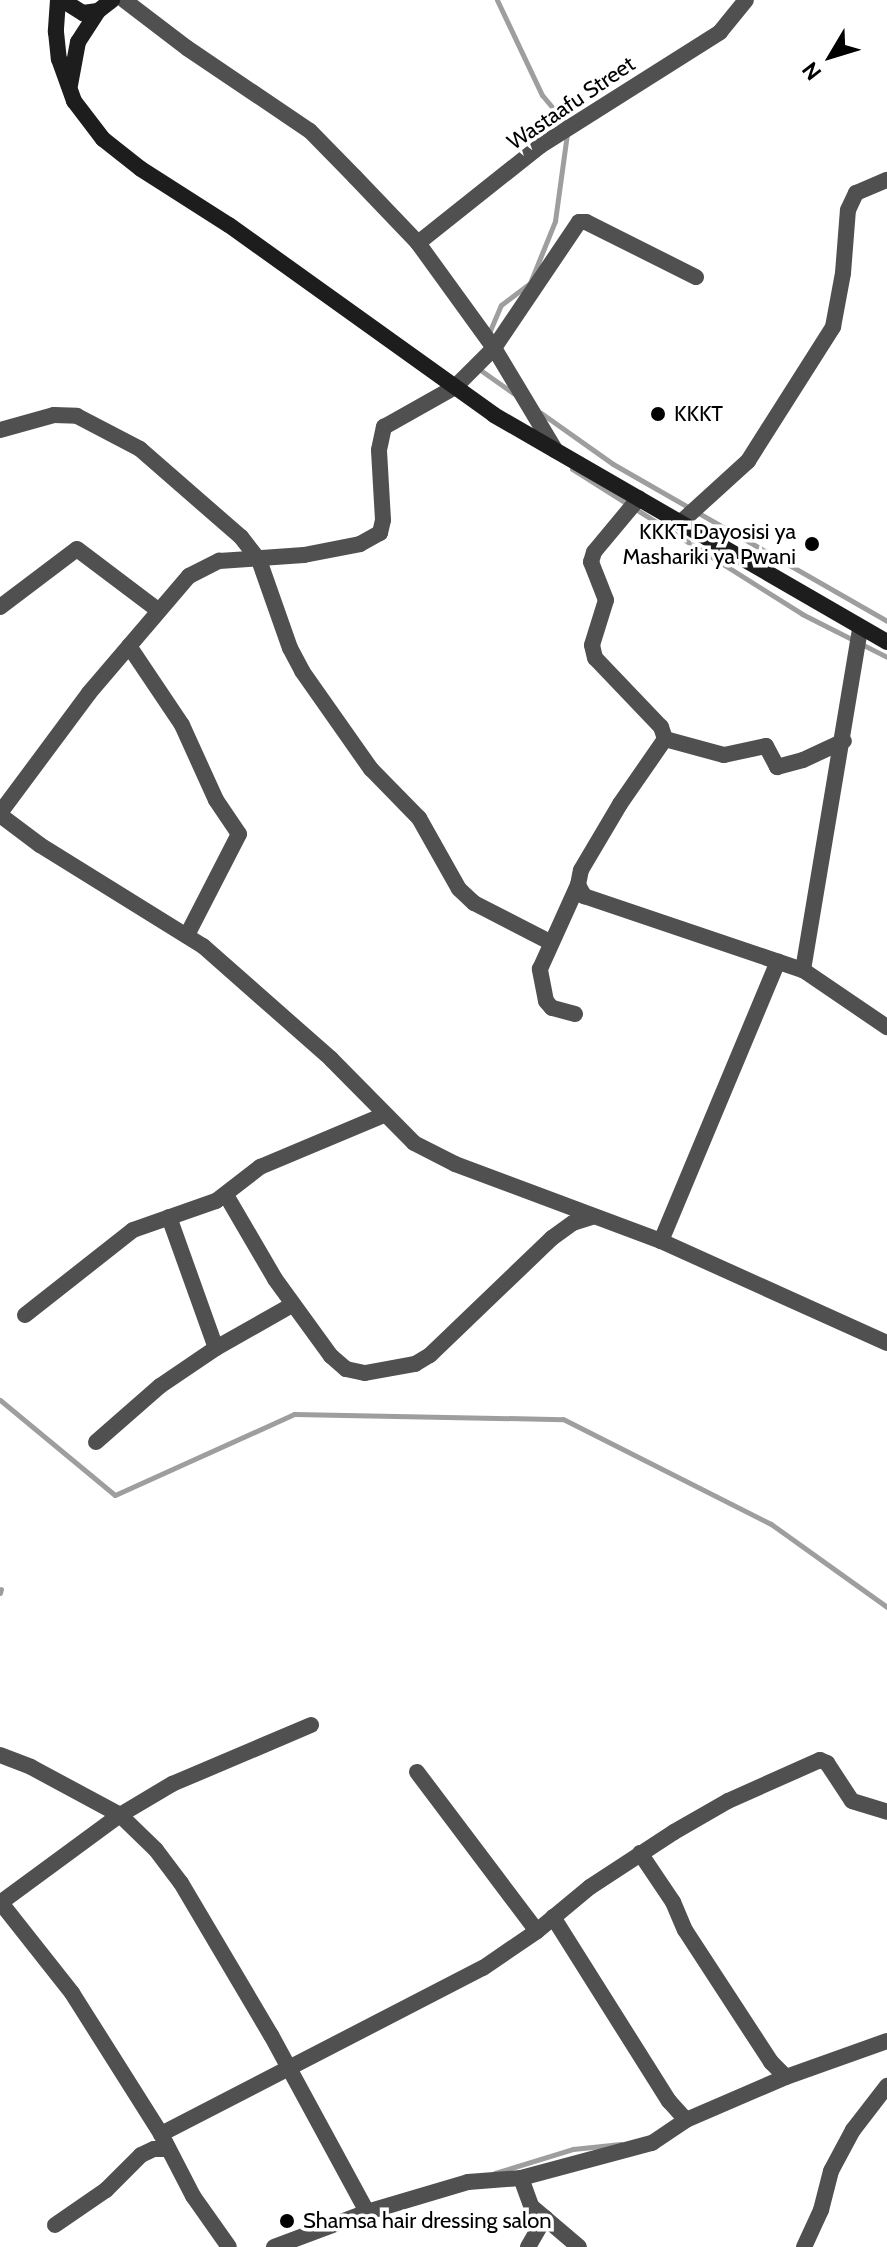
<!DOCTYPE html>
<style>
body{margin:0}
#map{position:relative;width:887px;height:2247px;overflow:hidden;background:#fff;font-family:Cabin,sans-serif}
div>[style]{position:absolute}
.stream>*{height:5px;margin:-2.5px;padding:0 2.5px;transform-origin:2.5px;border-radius:2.5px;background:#9e9e9e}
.street>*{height:16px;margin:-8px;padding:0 8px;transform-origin:8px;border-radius:8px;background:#505050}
.secondary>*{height:16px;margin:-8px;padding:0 8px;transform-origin:8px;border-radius:8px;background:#1d1d1d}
.dots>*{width:22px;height:22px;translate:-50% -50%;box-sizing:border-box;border:4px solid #fff;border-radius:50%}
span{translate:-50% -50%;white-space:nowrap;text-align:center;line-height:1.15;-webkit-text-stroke:7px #fff;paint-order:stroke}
.street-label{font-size:22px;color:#000}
.poi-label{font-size:22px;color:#000}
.left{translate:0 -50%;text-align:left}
.right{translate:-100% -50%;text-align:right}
.north{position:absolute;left:791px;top:16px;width:80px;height:80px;-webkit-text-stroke:6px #fff;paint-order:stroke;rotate:232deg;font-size:22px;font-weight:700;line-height:32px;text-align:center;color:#000}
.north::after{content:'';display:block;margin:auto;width:28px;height:36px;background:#000;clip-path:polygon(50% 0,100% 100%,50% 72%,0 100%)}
</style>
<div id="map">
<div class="stream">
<i style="left:497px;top:0;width:105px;rotate:64.7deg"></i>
<i style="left:542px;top:95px;width:38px;rotate:50deg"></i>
<i style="left:489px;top:333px;width:30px;rotate:-67deg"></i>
<i style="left:501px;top:305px;width:36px;rotate:-37deg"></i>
<i style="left:530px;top:283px;width:67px;rotate:-68deg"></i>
<i style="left:555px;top:221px;width:89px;rotate:-82.2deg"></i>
<i style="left:479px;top:369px;width:42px;rotate:35.2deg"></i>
<i style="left:541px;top:413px;width:88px;rotate:35.3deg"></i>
<i style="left:613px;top:464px;width:316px;rotate:29.8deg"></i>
<i style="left:572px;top:469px;width:272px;rotate:32.2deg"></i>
<i style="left:802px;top:614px;width:95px;rotate:26.8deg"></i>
<i style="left:0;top:1400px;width:149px;rotate:39.6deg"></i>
<i style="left:115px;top:1495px;width:196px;rotate:-24.3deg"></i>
<i style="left:294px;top:1414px;width:269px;rotate:1.1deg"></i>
<i style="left:563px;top:1419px;width:233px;rotate:26.8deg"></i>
<i style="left:771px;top:1524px;width:143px;rotate:35.6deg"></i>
<i style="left:0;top:1593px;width:4px;rotate:-76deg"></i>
<i style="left:495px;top:2173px;width:82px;rotate:-17.1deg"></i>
<i style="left:573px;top:2149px;width:48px;rotate:-5.9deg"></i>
</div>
<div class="street">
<i style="left:124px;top:0;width:79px;rotate:37.3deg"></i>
<i style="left:187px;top:48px;width:148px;rotate:34deg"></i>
<i style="left:310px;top:131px;width:64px;rotate:45.6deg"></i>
<i style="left:355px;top:177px;width:91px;rotate:46.3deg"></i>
<i style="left:418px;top:243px;width:130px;rotate:54.1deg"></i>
<i style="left:494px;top:348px;width:120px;rotate:59deg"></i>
<i style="left:418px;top:243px;width:156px;rotate:-38.5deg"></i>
<i style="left:540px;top:146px;width:213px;rotate:-32.3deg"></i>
<i style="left:720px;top:32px;width:41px;rotate:-50.9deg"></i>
<i style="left:0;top:430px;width:56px;rotate:-15.5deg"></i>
<i style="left:54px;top:415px;width:23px;rotate:2deg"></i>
<i style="left:77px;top:416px;width:71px;rotate:27.6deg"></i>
<i style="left:140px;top:449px;width:134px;rotate:41.1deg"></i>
<i style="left:241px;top:537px;width:29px;rotate:52deg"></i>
<i style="left:259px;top:560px;width:93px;rotate:70.6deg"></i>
<i style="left:290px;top:648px;width:26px;rotate:62deg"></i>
<i style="left:302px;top:671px;width:120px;rotate:54.9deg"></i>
<i style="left:371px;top:769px;width:69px;rotate:45.6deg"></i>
<i style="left:419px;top:818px;width:81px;rotate:60.6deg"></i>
<i style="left:459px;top:889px;width:21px;rotate:43deg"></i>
<i style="left:474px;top:903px;width:85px;rotate:27.2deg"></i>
<i style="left:681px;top:522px;width:91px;rotate:-42.3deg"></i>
<i style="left:748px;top:461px;width:159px;rotate:-57.6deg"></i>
<i style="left:833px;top:327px;width:55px;rotate:-79.5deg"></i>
<i style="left:843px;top:273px;width:63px;rotate:-85.5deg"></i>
<i style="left:848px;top:210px;width:19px;rotate:-65deg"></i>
<i style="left:856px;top:193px;width:34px;rotate:-23deg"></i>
<i style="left:0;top:607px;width:96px;rotate:-37deg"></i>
<i style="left:77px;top:549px;width:101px;rotate:37deg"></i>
<i style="left:129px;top:646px;width:95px;rotate:56.1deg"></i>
<i style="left:182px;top:725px;width:82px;rotate:65.6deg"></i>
<i style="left:216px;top:800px;width:41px;rotate:55.9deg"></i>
<i style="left:239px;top:834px;width:114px;rotate:117.2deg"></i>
<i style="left:665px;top:739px;width:61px;rotate:15.2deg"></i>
<i style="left:724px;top:755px;width:43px;rotate:-12.1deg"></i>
<i style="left:766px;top:746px;width:24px;rotate:62deg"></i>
<i style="left:777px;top:767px;width:27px;rotate:-15deg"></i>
<i style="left:803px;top:760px;width:45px;rotate:-24.9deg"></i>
<i style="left:0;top:813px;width:149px;rotate:-53.4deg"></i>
<i style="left:89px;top:693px;width:154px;rotate:-49.5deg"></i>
<i style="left:189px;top:576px;width:34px;rotate:-27deg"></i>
<i style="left:219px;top:561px;width:85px;rotate:-4deg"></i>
<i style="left:304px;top:555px;width:57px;rotate:-11.1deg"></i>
<i style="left:360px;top:544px;width:23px;rotate:-29deg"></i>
<i style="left:380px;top:533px;width:13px;rotate:-77deg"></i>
<i style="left:383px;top:520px;width:70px;rotate:-93.3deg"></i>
<i style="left:379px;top:450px;width:24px;rotate:-78deg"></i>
<i style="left:384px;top:427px;width:81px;rotate:-29.4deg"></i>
<i style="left:455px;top:387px;width:55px;rotate:-45deg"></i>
<i style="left:494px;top:348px;width:152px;rotate:-56deg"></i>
<i style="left:579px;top:222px;width:7px"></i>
<i style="left:586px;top:222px;width:123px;rotate:26.6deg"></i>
<i style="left:0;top:815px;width:50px;rotate:36.9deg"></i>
<i style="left:40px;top:845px;width:192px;rotate:31.8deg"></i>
<i style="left:203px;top:946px;width:171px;rotate:41.4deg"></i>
<i style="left:331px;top:1059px;width:118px;rotate:45.3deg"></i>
<i style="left:414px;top:1143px;width:46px;rotate:27.1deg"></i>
<i style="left:455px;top:1164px;width:220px;rotate:20.5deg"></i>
<i style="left:661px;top:1241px;width:248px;rotate:24.3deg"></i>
<i style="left:578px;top:885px;width:13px;rotate:61deg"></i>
<i style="left:584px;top:896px;width:231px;rotate:18.7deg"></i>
<i style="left:803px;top:970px;width:102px;rotate:34.2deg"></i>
<i style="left:803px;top:970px;width:347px;rotate:-80.5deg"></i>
<i style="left:575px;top:1014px;width:24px;rotate:-165deg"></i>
<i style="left:552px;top:1008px;width:9px;rotate:-131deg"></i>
<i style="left:546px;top:1001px;width:33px;rotate:-101deg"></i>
<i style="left:540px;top:969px;width:92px;rotate:-65.7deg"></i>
<i style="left:578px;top:885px;width:15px;rotate:-79deg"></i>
<i style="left:581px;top:870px;width:77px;rotate:-59.4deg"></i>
<i style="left:620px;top:804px;width:79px;rotate:-55.3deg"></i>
<i style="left:665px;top:739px;width:13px;rotate:-108deg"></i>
<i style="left:661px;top:727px;width:95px;rotate:-133.7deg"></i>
<i style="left:595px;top:658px;width:13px;rotate:-103deg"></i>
<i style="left:592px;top:645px;width:47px;rotate:-72.7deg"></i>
<i style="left:606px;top:600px;width:41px;rotate:-111.5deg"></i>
<i style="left:591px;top:562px;width:10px;rotate:-73deg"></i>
<i style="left:594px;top:552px;width:70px;rotate:-50.2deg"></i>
<i style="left:226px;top:1195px;width:97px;rotate:59.7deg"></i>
<i style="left:275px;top:1279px;width:95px;rotate:54deg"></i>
<i style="left:331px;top:1356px;width:20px;rotate:41deg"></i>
<i style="left:346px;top:1369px;width:19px;rotate:12deg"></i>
<i style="left:365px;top:1373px;width:51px;rotate:-10.2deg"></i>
<i style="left:415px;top:1364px;width:17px;rotate:-31deg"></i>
<i style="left:430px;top:1355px;width:169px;rotate:-43.8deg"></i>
<i style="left:552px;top:1238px;width:26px;rotate:-36deg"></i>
<i style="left:573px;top:1223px;width:20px;rotate:-18deg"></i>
<i style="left:169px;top:1217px;width:139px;rotate:70.3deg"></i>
<i style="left:661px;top:1241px;width:303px;rotate:-67.3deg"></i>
<i style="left:25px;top:1315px;width:137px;rotate:-38.2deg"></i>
<i style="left:133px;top:1230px;width:88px;rotate:-19.3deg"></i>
<i style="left:216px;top:1201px;width:56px;rotate:-37.7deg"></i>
<i style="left:260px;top:1167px;width:134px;rotate:-22.8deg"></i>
<i style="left:96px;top:1442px;width:85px;rotate:-41.2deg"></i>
<i style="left:160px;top:1386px;width:68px;rotate:-34.2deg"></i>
<i style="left:216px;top:1348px;width:87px;rotate:-29.5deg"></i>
<i style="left:0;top:1755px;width:33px;rotate:21deg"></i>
<i style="left:31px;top:1767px;width:101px;rotate:28.3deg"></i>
<i style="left:120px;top:1815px;width:50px;rotate:44.2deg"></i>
<i style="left:156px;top:1850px;width:41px;rotate:52.9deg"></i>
<i style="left:181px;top:1883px;width:177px;rotate:59.4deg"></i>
<i style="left:271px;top:2035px;width:201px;rotate:61.5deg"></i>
<i style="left:417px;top:1772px;width:199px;rotate:53deg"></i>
<i style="left:640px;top:1853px;width:59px;rotate:56deg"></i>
<i style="left:673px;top:1902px;width:30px;rotate:67deg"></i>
<i style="left:685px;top:1930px;width:158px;rotate:56.9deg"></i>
<i style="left:771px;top:2062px;width:21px;rotate:45deg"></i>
<i style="left:0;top:1903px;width:149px;rotate:-36.3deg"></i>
<i style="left:120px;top:1815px;width:61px;rotate:-30.8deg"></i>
<i style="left:172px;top:1784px;width:151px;rotate:-23deg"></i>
<i style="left:1px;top:1903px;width:115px;rotate:51.7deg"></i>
<i style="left:72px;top:1993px;width:167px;rotate:57.7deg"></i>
<i style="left:161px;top:2134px;width:70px;rotate:62.7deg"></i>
<i style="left:193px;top:2196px;width:62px;rotate:54.8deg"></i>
<i style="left:553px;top:1917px;width:218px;rotate:57.8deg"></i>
<i style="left:669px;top:2101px;width:25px;rotate:48deg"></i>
<i style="left:161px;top:2134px;width:362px;rotate:-27.3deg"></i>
<i style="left:483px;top:1968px;width:65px;rotate:-34.4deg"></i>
<i style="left:537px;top:1931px;width:69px;rotate:-39.7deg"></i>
<i style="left:590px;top:1887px;width:100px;rotate:-33.2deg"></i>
<i style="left:674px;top:1832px;width:62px;rotate:-29.9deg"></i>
<i style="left:728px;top:1801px;width:101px;rotate:-24deg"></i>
<i style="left:820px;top:1760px;width:8px;rotate:23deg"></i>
<i style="left:827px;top:1763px;width:45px;rotate:56.7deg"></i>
<i style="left:852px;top:1801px;width:37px;rotate:17deg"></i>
<i style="left:521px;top:2178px;width:30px;rotate:70deg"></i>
<i style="left:531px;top:2206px;width:63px;rotate:40.5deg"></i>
<i style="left:55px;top:2225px;width:62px;rotate:-34.5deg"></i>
<i style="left:106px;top:2190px;width:49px;rotate:-45deg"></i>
<i style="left:141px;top:2155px;width:14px;rotate:-25deg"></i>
<i style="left:154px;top:2149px;width:14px"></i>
<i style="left:274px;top:2247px;width:99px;rotate:-20.6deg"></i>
<i style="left:367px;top:2212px;width:105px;rotate:-16.5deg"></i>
<i style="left:468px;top:2182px;width:53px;rotate:-4.3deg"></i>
<i style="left:521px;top:2178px;width:136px;rotate:-15deg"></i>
<i style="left:652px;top:2143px;width:41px;rotate:-34.1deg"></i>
<i style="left:686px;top:2120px;width:109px;rotate:-23.3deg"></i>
<i style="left:786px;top:2077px;width:107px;rotate:-19.6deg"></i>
<i style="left:528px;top:2247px;width:34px;rotate:-60deg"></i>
<i style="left:804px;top:2247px;width:41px;rotate:-65.3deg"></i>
<i style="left:821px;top:2210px;width:40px;rotate:-75.6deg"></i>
<i style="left:831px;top:2171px;width:47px;rotate:-61.8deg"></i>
<i style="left:853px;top:2130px;width:56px;rotate:-52.3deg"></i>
</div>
<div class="secondary">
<i style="left:58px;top:0;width:32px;rotate:94deg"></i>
<i style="left:56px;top:32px;width:27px;rotate:84deg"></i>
<i style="left:59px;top:59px;width:45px;rotate:70.3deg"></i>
<i style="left:74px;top:101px;width:48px;rotate:52.7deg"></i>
<i style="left:103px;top:139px;width:48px;rotate:38.3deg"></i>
<i style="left:141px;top:169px;width:104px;rotate:32.5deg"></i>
<i style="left:229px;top:225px;width:326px;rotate:35.6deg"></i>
<i style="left:494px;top:415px;width:454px;rotate:30deg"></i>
<i style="left:62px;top:0;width:25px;rotate:32deg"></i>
<i style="left:83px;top:13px;width:15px;rotate:-8deg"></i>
<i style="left:98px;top:11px;width:18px;rotate:-38deg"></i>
<i style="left:70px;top:85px;width:44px;rotate:-79.5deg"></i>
<i style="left:78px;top:42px;width:37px;rotate:-57deg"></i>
</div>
<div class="dots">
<i style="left:658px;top:414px;background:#000"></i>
<i style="left:812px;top:544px;background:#000"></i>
<i style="left:287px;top:2221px;background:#000"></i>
</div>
<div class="street-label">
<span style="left:571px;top:103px;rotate:-34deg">Wastaafu Street</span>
</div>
<div class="poi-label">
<span class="left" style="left:674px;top:414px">KKKT</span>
<span class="right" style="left:796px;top:544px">KKKT Dayosisi ya<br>Mashariki ya Pwani</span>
<span class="left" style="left:303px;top:2221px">Shamsa hair dressing salon</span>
</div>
<div class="north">N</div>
</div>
